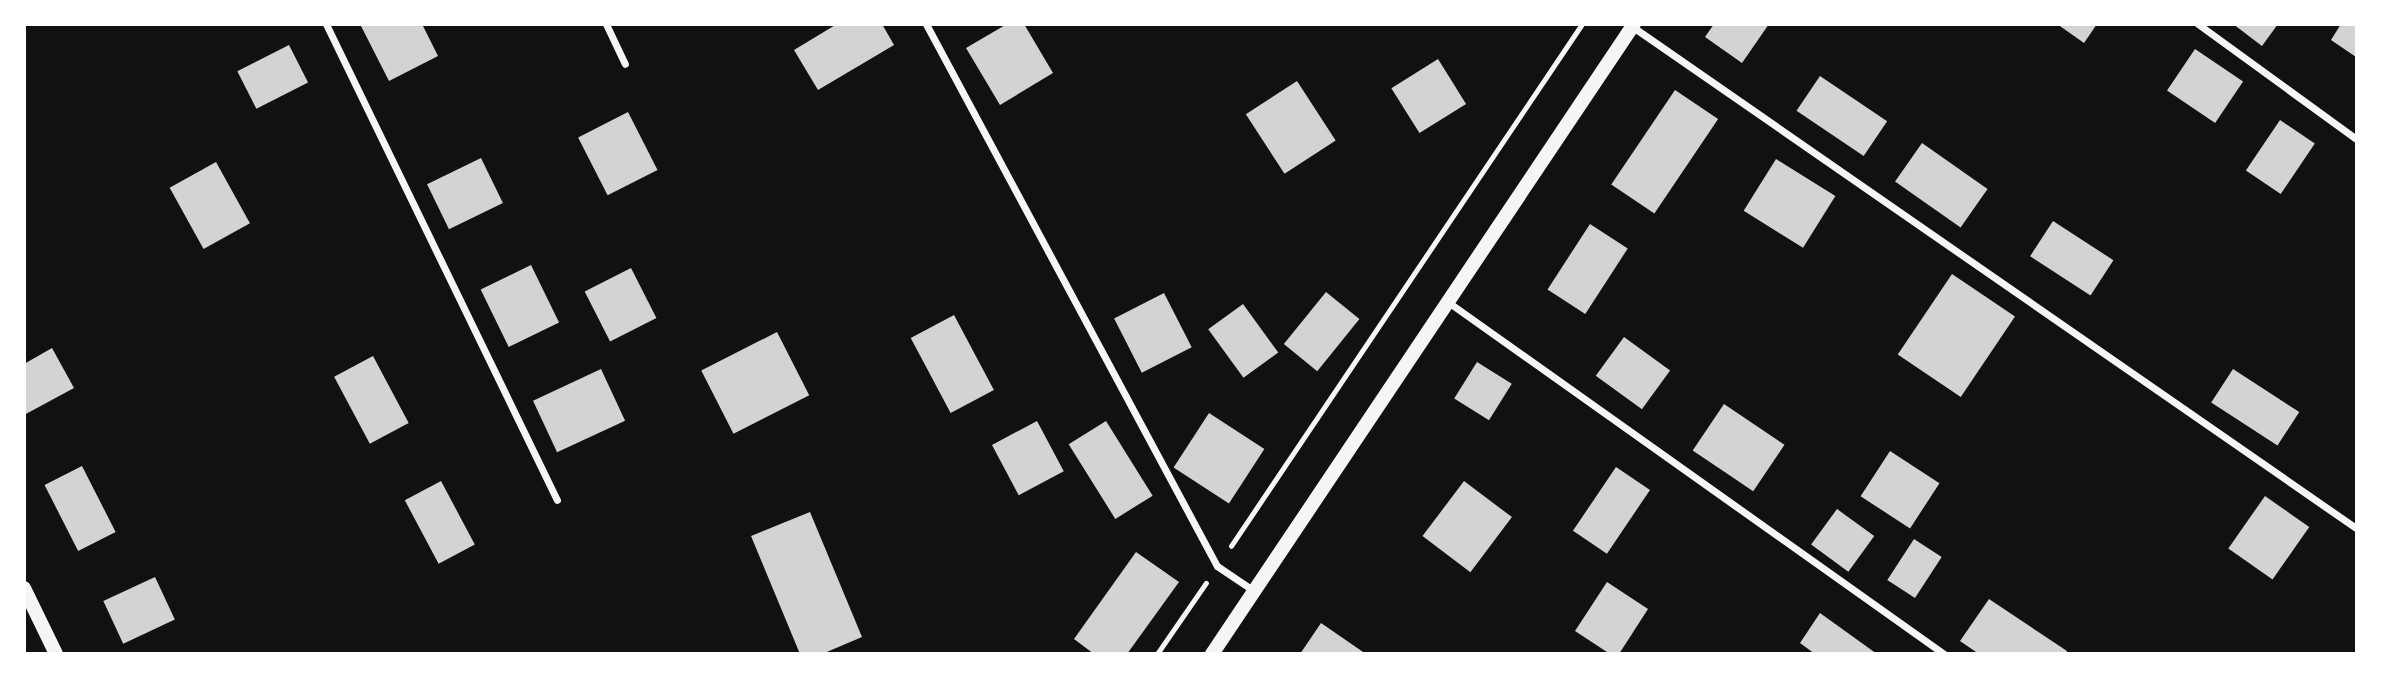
<!DOCTYPE html>
<style>
body{margin:0}
#map{position:relative;width:2381px;height:678px;overflow:hidden;background:#111;font-family:"Fira Sans Condensed",sans-serif}
div>[style]{position:absolute}
.building>*{inset:0;background:#d3d3d3;transform-origin:0 0}
.path>*{height:4.5px;margin:-2.25px;padding:0 2.25px;transform-origin:2.25px;border-radius:2.25px;background:#f5f5f5}
.minor>*{height:7px;margin:-3.5px;padding:0 3.5px;transform-origin:3.5px;border-radius:3.5px;background:#f5f5f5}
.secondary>*{height:14px;margin:-7px;padding:0 7px;transform-origin:7px;border-radius:7px;background:#f5f5f5}
span{translate:-50% -50%;white-space:nowrap;text-align:center;line-height:1.15;-webkit-text-stroke:7px #fff;paint-order:stroke}
.frame{position:absolute;inset:0;border:26px solid #fff;pointer-events:none}
</style>
<div id="map">
<div class="building">
<i style="clip-path:polygon(422px 24px,438px 56px,389px 81px,361px 26px)"></i>
<i style="clip-path:polygon(837px 24px,882px 24px,894px 45px,818px 90px,794px 50px)"></i>
<i style="clip-path:polygon(1007px 24px,1024px 24px,1053px 73px,1000px 105px,966px 48px)"></i>
<i style="clip-path:polygon(1714px 24px,1769px 24px,1742px 63px,1705px 37px)"></i>
<i style="clip-path:polygon(2057px 24px,2097px 24px,2084px 43px)"></i>
<i style="clip-path:polygon(2233px 24px,2278px 24px,2262px 46px)"></i>
<i style="clip-path:polygon(2341px 24px,2356px 24px,2356px 57px,2331px 40px)"></i>
<i style="left:289px;top:45px;width:42px;height:58px;rotate:63deg"></i>
<i style="left:2195px;top:49px;width:58px;height:50px;rotate:34deg"></i>
<i style="left:1438px;top:59px;width:53px;height:55px;rotate:58deg"></i>
<i style="left:1820px;top:76px;width:81px;height:42px;rotate:34deg"></i>
<i style="left:1297px;top:81px;width:71px;height:61px;rotate:57deg"></i>
<i style="left:1675px;top:90px;width:52px;height:114px;rotate:34deg"></i>
<i style="left:628px;top:112px;width:65px;height:56px;rotate:63deg"></i>
<i style="left:2280px;top:120px;width:42px;height:61px;rotate:34deg"></i>
<i style="left:1922px;top:143px;width:80px;height:47px;rotate:35deg"></i>
<i style="left:481px;top:158px;width:50px;height:60px;rotate:64deg"></i>
<i style="left:1776px;top:159px;width:70px;height:61px;rotate:32deg"></i>
<i style="left:216px;top:162px;width:70px;height:53px;rotate:61deg"></i>
<i style="left:2053px;top:221px;width:72px;height:42px;rotate:33deg"></i>
<i style="left:1590px;top:224px;width:45px;height:78px;rotate:33deg"></i>
<i style="left:531px;top:265px;width:64px;height:56px;rotate:64deg"></i>
<i style="left:631px;top:268px;width:56px;height:52px;rotate:63deg"></i>
<i style="left:1952px;top:274px;width:76px;height:97px;rotate:34deg"></i>
<i style="left:1326px;top:292px;width:43px;height:67px;rotate:39deg"></i>
<i style="left:1164px;top:293px;width:61px;height:56px;rotate:63deg"></i>
<i style="left:1243px;top:304px;width:60px;height:43px;rotate:54deg"></i>
<i style="left:954px;top:315px;width:85px;height:49px;rotate:62deg"></i>
<i style="left:777px;top:332px;width:71px;height:85px;rotate:63deg"></i>
<i style="left:1624px;top:337px;width:57px;height:48px;rotate:36deg"></i>
<i style="clip-path:polygon(52px 348px,74px 388px,24px 415px,24px 364px)"></i>
<i style="left:373px;top:356px;width:76px;height:44px;rotate:62deg"></i>
<i style="left:1477px;top:362px;width:41px;height:43px;rotate:32deg"></i>
<i style="left:601px;top:369px;width:57px;height:75px;rotate:65deg"></i>
<i style="left:2233px;top:369px;width:79px;height:40px;rotate:33deg"></i>
<i style="left:1724px;top:404px;width:73px;height:56px;rotate:34deg"></i>
<i style="left:1209px;top:413px;width:66px;height:65px;rotate:33deg"></i>
<i style="left:1037px;top:421px;width:57px;height:51px;rotate:62deg"></i>
<i style="left:1106px;top:421px;width:88px;height:44px;rotate:58deg"></i>
<i style="left:1890px;top:451px;width:59px;height:54px;rotate:33deg"></i>
<i style="left:82px;top:466px;width:74px;height:42px;rotate:63deg"></i>
<i style="left:1616px;top:467px;width:41px;height:77px;rotate:34deg"></i>
<i style="left:441px;top:481px;width:72px;height:41px;rotate:62deg"></i>
<i style="left:1464px;top:481px;width:60px;height:69px;rotate:37deg"></i>
<i style="left:2265px;top:496px;width:54px;height:64px;rotate:35deg"></i>
<i style="left:1837px;top:509px;width:46px;height:44px;rotate:36deg"></i>
<i style="clip-path:polygon(810px 512px,862px 637px,822px 654px,800px 654px,751px 536px)"></i>
<i style="left:1914px;top:539px;width:33px;height:49px;rotate:33deg"></i>
<i style="clip-path:polygon(1136px 552px,1179px 582px,1127px 654px,1094px 654px,1074px 639px)"></i>
<i style="left:155px;top:577px;width:47px;height:57px;rotate:65deg"></i>
<i style="clip-path:polygon(1607px 582px,1648px 609px,1619px 654px,1610px 654px,1575px 631px)"></i>
<i style="clip-path:polygon(1989px 599px,2067px 651px,2066px 654px,1979px 654px,1960px 641px)"></i>
<i style="clip-path:polygon(1820px 613px,1877px 654px,1815px 654px,1800px 643px)"></i>
<i style="clip-path:polygon(1321px 623px,1366px 654px,1300px 654px)"></i>
</div>
<div class="path">
<i style="left:1231px;top:546px;width:629px;rotate:-56.08deg"></i>
<i style="left:1157px;top:654px;width:86px;rotate:-55.4deg"></i>
</div>
<div class="minor">
<i style="left:326px;top:24px;width:529px;rotate:64.11deg"></i>
<i style="left:606px;top:24px;width:44px;rotate:64.6deg"></i>
<i style="left:926px;top:24px;width:615px;rotate:61.77deg"></i>
<i style="left:1217px;top:566px;width:45px;rotate:34deg"></i>
<i style="left:2198px;top:24px;width:195px;rotate:36deg"></i>
<i style="left:1630px;top:25px;width:883px;rotate:34.72deg"></i>
<i style="left:1448px;top:302px;width:608px;rotate:35.36deg"></i>
</div>
<div class="secondary">
<i style="left:24px;top:588px;width:73px;rotate:64.1deg"></i>
<i style="left:1212px;top:654px;width:758px;rotate:-56.18deg"></i>
</div>
<div class="frame"></div>
</div>
